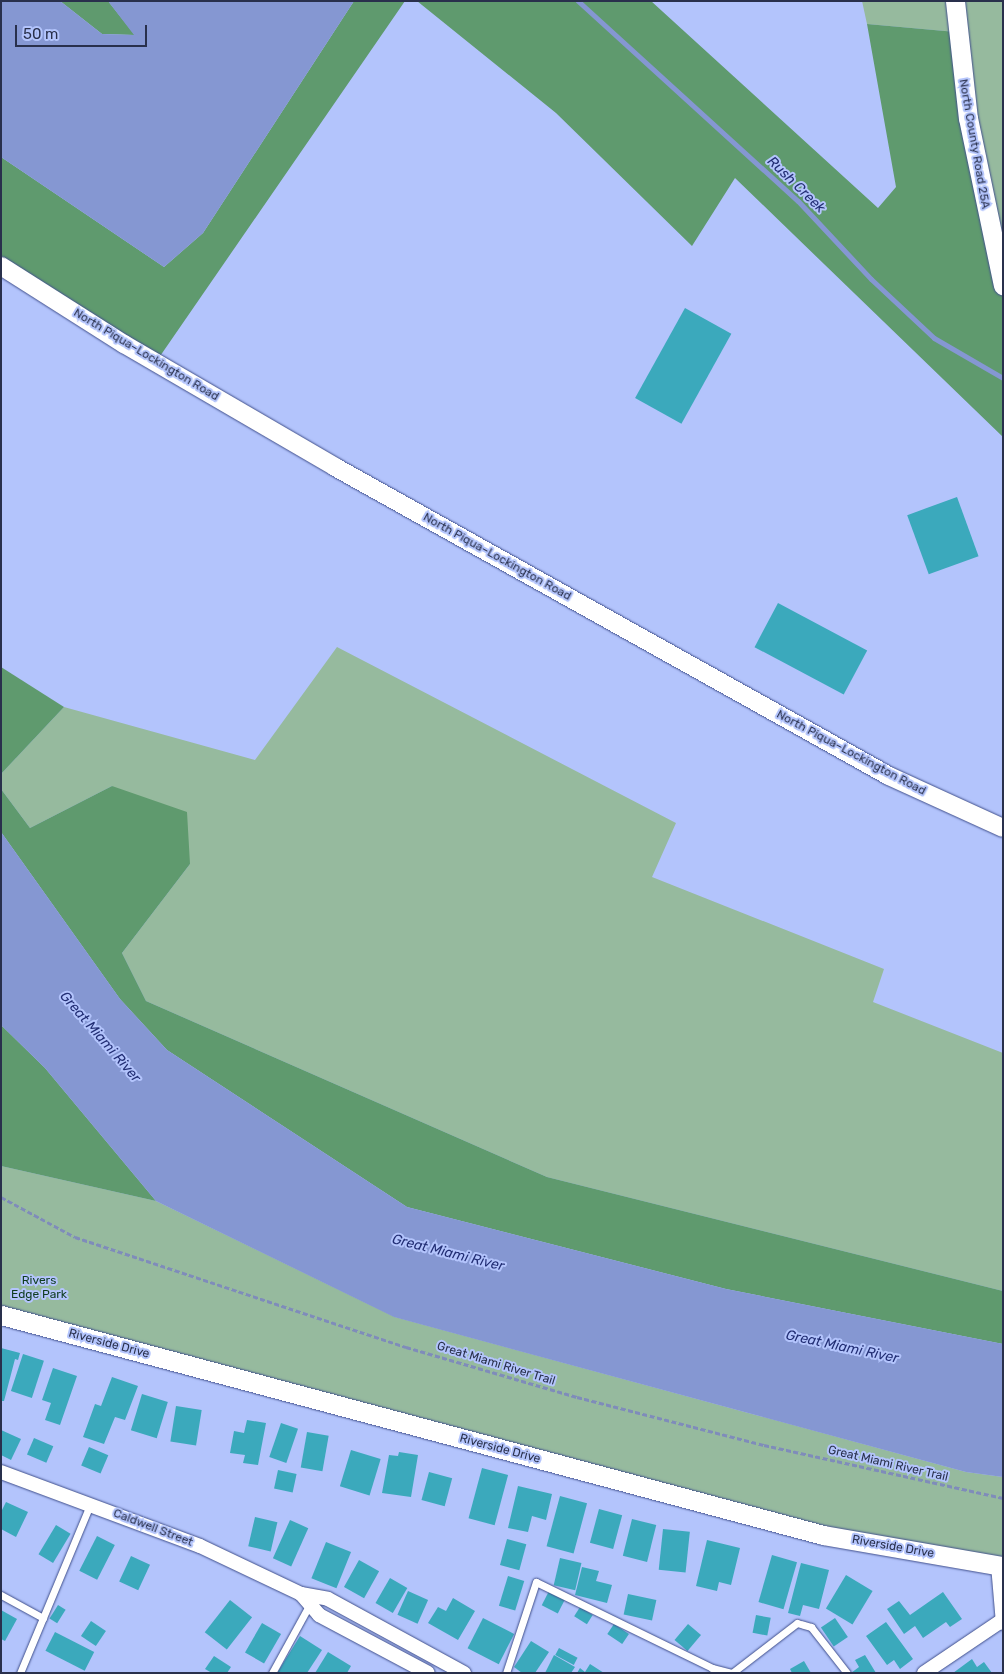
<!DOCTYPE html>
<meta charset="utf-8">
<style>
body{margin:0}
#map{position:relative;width:1004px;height:1674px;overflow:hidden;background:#b3c4fc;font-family:Rubik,sans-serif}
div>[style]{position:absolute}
.green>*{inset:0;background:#96ba9e}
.forest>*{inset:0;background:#5f9a6e}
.water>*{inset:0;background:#8597d2}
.stream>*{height:5px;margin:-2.5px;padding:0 2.5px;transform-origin:2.5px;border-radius:2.5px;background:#8597d2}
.building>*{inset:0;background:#3ba9bc;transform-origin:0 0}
.path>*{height:3px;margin-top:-1.5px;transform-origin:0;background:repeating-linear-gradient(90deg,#7f8cba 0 5px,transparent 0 7.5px)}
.roads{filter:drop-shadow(0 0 1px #41508c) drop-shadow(0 0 1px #41508c)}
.service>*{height:7px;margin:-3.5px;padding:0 3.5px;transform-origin:3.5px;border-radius:3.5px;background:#fff}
.minor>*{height:14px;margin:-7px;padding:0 7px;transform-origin:7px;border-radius:7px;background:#fff}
.tertiary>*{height:18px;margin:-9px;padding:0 9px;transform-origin:9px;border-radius:9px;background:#fff}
.secondary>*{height:19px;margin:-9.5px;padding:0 9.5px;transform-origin:9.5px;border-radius:9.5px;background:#fff}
span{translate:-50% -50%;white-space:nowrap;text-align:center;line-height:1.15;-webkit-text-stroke:4px #b3c4fc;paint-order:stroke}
.street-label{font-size:12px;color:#29304c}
.park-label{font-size:12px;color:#0e3c1e}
.water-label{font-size:14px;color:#222e74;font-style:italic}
.frame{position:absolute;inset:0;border:2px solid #29304c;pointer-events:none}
.scale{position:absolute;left:15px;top:25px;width:132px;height:22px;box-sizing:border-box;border:2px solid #29304c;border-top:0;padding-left:6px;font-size:15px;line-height:18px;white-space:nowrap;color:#29304c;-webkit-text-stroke:4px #b3c4fc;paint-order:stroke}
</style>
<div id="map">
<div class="green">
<i style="clip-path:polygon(862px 1px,1003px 1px,1003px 285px,956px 32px,867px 24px)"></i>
<i style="clip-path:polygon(337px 647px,676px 823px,652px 877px,884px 969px,873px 1002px,1003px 1053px,1003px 1291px,547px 1177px,146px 1001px,122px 953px,190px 864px,112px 786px,30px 828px,1px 789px,1px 774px,64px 707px,255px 760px)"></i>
<i style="clip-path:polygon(1px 1166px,156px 1201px,395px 1317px,966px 1472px,1003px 1477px,1003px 1623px,998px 1565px,823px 1535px,1px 1315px)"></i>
</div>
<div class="forest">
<i style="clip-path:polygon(60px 1px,108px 1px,135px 35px,102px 34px)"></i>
<i style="clip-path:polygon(354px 1px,405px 1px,156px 362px,1px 266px,1px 157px,164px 267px,203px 233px)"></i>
<i style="clip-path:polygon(417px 1px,651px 1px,878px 208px,896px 187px,867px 24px,956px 32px,1003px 285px,1003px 437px,735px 178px,692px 246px,556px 113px)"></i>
<i style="clip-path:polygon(1px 667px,64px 707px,1px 774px)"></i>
<i style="clip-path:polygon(112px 786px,187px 812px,190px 864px,122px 953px,146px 1001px,547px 1177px,1003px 1291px,1003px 1344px,726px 1289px,407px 1207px,167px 1050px,120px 999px,1px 832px,1px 789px,30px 828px)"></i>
<i style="clip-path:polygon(1px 1025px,45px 1068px,156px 1201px,1px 1166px)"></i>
</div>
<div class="water">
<i style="clip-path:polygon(1px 1px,60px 1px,102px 34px,134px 35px,108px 1px,354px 1px,203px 233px,164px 267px,1px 157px)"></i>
<i style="clip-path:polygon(1px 832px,120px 999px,167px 1050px,407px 1207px,726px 1289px,1003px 1344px,1003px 1477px,966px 1472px,394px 1317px,156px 1201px,45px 1068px,1px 1025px)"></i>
</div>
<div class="stream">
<i style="left:578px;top:1px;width:297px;rotate:42.3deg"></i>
<i style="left:798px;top:201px;width:107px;rotate:46.9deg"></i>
<i style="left:871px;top:279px;width:86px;rotate:43.1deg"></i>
<i style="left:934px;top:338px;width:80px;rotate:30.1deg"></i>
</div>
<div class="building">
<i style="left:685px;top:308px;width:53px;height:103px;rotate:29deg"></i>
<i style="left:957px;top:497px;width:63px;height:53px;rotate:70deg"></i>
<i style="left:778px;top:603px;width:101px;height:50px;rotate:28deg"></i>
<i style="clip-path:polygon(1px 1348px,20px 1353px,18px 1360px,15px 1359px,4px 1401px,1px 1401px)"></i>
<i style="left:23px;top:1354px;width:22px;height:39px;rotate:18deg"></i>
<i style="clip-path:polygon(53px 1368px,77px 1376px,60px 1425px,45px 1420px,51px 1403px,42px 1400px)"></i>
<i style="clip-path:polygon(112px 1377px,138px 1386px,125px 1420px,115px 1417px,104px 1444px,83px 1437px,95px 1404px,101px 1406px)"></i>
<i style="left:142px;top:1394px;width:27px;height:38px;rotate:17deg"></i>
<i style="left:176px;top:1406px;width:26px;height:36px;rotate:9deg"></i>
<i style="clip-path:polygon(247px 1420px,266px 1423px,258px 1465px,243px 1463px,245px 1455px,230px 1453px,234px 1431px,244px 1433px)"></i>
<i style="left:281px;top:1423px;width:18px;height:36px;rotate:19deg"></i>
<i style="clip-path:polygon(1px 1430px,21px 1439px,11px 1460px,1px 1455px)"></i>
<i style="left:307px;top:1432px;width:22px;height:36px;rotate:10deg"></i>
<i style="left:34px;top:1438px;width:21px;height:18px;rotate:23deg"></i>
<i style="left:89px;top:1447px;width:21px;height:20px;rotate:23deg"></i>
<i style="left:351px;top:1450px;width:31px;height:38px;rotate:17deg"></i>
<i style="clip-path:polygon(399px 1452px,418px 1455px,411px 1497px,382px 1493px,389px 1455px,398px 1456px)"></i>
<i style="left:482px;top:1468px;width:27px;height:52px;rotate:15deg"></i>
<i style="left:278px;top:1470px;width:19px;height:19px;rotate:12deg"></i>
<i style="left:429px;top:1472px;width:24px;height:29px;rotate:15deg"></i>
<i style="clip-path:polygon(518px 1486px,552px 1494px,546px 1520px,532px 1516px,528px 1532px,508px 1528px)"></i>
<i style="left:560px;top:1496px;width:28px;height:52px;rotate:15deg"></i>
<i style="clip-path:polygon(6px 1502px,28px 1512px,16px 1537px,1px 1529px,1px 1512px)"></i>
<i style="left:599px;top:1509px;width:24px;height:35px;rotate:15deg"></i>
<i style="left:255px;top:1517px;width:23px;height:30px;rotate:13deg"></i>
<i style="left:632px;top:1519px;width:25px;height:38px;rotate:14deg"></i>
<i style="left:290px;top:1520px;width:20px;height:42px;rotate:24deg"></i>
<i style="left:56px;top:1525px;width:17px;height:34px;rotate:31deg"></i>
<i style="left:663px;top:1529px;width:27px;height:41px;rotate:6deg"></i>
<i style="left:97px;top:1536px;width:20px;height:39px;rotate:27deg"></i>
<i style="left:507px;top:1539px;width:20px;height:27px;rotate:15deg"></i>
<i style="clip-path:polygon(707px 1540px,740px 1548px,731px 1585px,719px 1582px,717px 1591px,696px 1586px)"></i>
<i style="left:326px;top:1542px;width:27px;height:39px;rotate:22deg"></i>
<i style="left:772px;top:1555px;width:26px;height:49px;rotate:16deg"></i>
<i style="left:131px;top:1556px;width:21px;height:28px;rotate:25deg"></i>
<i style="left:560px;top:1558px;width:22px;height:28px;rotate:13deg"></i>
<i style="left:359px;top:1560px;width:23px;height:31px;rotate:29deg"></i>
<i style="clip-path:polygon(801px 1563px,829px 1570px,819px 1609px,803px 1605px,800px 1616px,788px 1613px)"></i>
<i style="clip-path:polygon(582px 1567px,599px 1571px,596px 1581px,612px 1585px,607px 1603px,575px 1595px)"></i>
<i style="left:846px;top:1575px;width:31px;height:39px;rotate:31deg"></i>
<i style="left:508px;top:1576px;width:17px;height:31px;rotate:17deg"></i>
<i style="left:390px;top:1578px;width:20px;height:29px;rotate:30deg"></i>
<i style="left:408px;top:1591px;width:22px;height:26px;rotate:24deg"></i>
<i style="left:549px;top:1591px;width:18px;height:16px;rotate:27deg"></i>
<i style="clip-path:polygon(943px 1592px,962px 1619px,950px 1627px,946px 1622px,923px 1638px,915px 1626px,904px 1634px,887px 1609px,899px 1601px,910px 1615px)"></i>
<i style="left:628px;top:1594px;width:29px;height:21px;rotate:12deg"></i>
<i style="clip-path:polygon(453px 1598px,475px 1611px,458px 1640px,428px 1623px,438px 1607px,446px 1611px)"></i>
<i style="left:230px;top:1600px;width:28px;height:41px;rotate:38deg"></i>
<i style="left:58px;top:1605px;width:9px;height:16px;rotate:32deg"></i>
<i style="left:580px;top:1607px;width:15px;height:11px;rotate:32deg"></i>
<i style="clip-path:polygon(1px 1610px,17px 1619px,5px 1641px,1px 1639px)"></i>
<i style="left:756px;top:1615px;width:15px;height:18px;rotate:11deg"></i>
<i style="left:483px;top:1618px;width:35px;height:34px;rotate:27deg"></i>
<i style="left:835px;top:1618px;width:23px;height:17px;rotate:56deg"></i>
<i style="left:91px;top:1621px;width:18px;height:18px;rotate:34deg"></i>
<i style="clip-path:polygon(886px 1622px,913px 1659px,900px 1669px,894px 1660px,887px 1665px,866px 1636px)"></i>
<i style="left:262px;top:1623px;width:22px;height:34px;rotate:30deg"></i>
<i style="left:614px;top:1624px;width:18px;height:12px;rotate:34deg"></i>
<i style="left:688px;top:1624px;width:17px;height:21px;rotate:40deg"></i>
<i style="left:55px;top:1632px;width:44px;height:21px;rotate:27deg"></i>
<i style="clip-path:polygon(300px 1636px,322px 1650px,307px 1673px,277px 1673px)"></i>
<i style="clip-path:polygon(531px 1641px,549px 1652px,535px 1673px,522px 1673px,514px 1667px)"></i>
<i style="left:559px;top:1648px;width:21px;height:8px;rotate:28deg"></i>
<i style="clip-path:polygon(328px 1652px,351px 1666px,347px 1673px,315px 1673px)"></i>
<i style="clip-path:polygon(554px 1655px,575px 1667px,571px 1673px,545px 1673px)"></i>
<i style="clip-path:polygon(865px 1655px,876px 1673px,851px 1673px,859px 1667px,855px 1660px)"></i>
<i style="clip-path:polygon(214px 1656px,231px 1667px,227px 1673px,212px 1673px,205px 1669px)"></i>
<i style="clip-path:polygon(972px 1659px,977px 1667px,984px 1662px,992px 1673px,953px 1673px)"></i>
<i style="clip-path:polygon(804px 1661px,811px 1673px,792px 1673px,790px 1669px)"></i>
<i style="clip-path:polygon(590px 1664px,604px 1673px,577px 1673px,580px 1668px,585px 1672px)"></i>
</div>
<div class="path">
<i style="left:1px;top:1197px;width:84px;rotate:28.4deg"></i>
<i style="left:75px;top:1237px;width:349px;rotate:18.4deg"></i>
<i style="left:406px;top:1347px;width:178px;rotate:16.3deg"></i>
<i style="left:577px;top:1397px;width:193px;rotate:14.4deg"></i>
<i style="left:764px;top:1445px;width:245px;rotate:12.5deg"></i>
</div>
<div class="roads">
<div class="service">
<i style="left:1px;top:1595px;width:48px;rotate:28.7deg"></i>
<i style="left:20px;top:1673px;width:182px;rotate:-67.4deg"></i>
<i style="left:272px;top:1673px;width:79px;rotate:-61.2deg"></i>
<i style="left:506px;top:1673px;width:96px;rotate:-71.8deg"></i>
<i style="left:536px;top:1582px;width:196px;rotate:26deg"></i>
<i style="left:712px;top:1668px;width:21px;rotate:14deg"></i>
<i style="left:732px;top:1673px;width:82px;rotate:-37.6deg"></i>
<i style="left:797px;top:1623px;width:15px;rotate:16deg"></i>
<i style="left:811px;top:1627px;width:58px;rotate:52deg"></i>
</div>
<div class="minor">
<i style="left:1px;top:1472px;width:212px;rotate:20.4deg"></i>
<i style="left:200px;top:1546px;width:112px;rotate:25.4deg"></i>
<i style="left:301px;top:1594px;width:27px;rotate:10deg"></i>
<i style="left:328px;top:1599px;width:155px;rotate:28.6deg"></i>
<i style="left:998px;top:1565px;width:58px;rotate:85.1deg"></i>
<i style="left:301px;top:1594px;width:28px;rotate:49deg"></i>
<i style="left:319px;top:1615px;width:123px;rotate:28deg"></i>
<i style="left:924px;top:1673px;width:93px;rotate:-34deg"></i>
</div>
<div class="tertiary">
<i style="left:1px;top:266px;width:146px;rotate:32.4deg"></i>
<i style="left:124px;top:344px;width:244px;rotate:30.2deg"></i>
<i style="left:335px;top:467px;width:634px;rotate:29.15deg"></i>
<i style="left:889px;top:776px;width:125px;rotate:24.5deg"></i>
</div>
<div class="secondary">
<i style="left:955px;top:1px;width:118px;rotate:83.7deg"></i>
<i style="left:968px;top:118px;width:171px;rotate:78.2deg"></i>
<i style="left:1px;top:1315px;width:851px;rotate:14.98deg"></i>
<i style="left:823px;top:1535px;width:183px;rotate:9.8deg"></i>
</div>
</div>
<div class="street-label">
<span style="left:974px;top:144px;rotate:80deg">North County Road 25A</span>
<span style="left:146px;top:355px;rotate:31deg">North Piqua–Lockington Road</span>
<span style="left:497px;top:557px;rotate:29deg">North Piqua–Lockington Road</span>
<span style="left:851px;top:753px;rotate:28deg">North Piqua–Lockington Road</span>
<span style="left:109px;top:1344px;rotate:15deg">Riverside Drive</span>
<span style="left:496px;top:1364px;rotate:17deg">Great Miami River Trail</span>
<span style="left:500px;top:1449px;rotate:15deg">Riverside Drive</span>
<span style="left:888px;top:1464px;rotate:13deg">Great Miami River Trail</span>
<span style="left:153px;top:1528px;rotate:21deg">Caldwell Street</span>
<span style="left:893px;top:1547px;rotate:10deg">Riverside Drive</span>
</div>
<div class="park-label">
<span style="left:39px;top:1288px">Rivers<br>Edge Park</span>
</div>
<div class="water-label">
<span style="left:796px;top:185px;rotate:44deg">Rush Creek</span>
<span style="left:100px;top:1037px;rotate:49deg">Great Miami River</span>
<span style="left:448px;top:1253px;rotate:14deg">Great Miami River</span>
<span style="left:842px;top:1347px;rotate:12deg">Great Miami River</span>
</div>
<div class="frame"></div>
<div class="scale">50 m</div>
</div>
